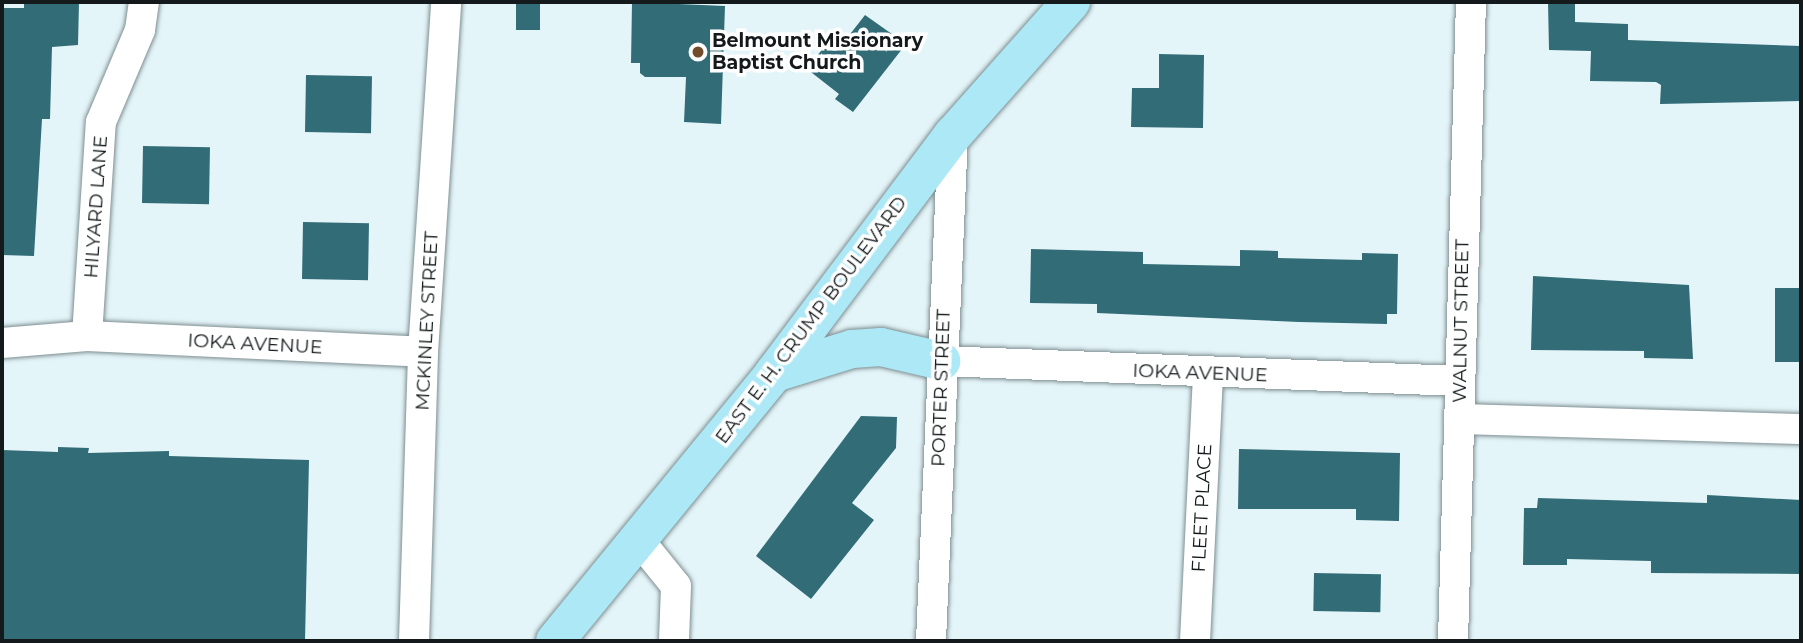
<!DOCTYPE html>
<style>
body{margin:0}
#map{position:relative;width:1803px;height:643px;overflow:hidden;background:#e4f5f9;font-family:Montserrat,sans-serif}
div>[style]{position:absolute}
.building>*{inset:0;background:#326c77;transform-origin:0 0}
.roads{filter:drop-shadow(0 0 2px #7e8e91) drop-shadow(0 0 2px #7e8e91)}
.street>*{height:30px;margin:-15px;padding:0 15px;transform-origin:15px;border-radius:15px;background:#fff}
.primary>*{height:38px;margin:-19px;padding:0 19px;transform-origin:19px;border-radius:19px;background:#ace8f5}
.dots>*{width:19px;height:19px;translate:-50% -50%;box-sizing:border-box;border:4px solid #fff;border-radius:50%}
span{translate:-50% -50%;white-space:nowrap;text-align:center;line-height:1.15;-webkit-text-stroke:7px #fff;paint-order:stroke}
.poi-label{font-size:19px;color:#141a1c;font-weight:700}
.left{translate:0 -50%;text-align:left}
.street-label{font-size:19px;color:#141a1c}
.frame{position:absolute;inset:0;border:4px solid #141a1c;pointer-events:none}
</style>
<div id="map">
<div class="building">
<i style="clip-path:polygon(24px 2px,79px 2px,78px 45px,52px 47px,50px 119px,42px 119px,34px 256px,2px 255px,2px 8px,24px 8px)"></i>
<i style="left:516px;top:2px;width:24px;height:28px"></i>
<i style="clip-path:polygon(632px 2px,725px 6px,721px 124px,684px 122px,686px 77px,645px 77px,640px 73px,640px 63px,631px 63px)"></i>
<i style="clip-path:polygon(1548px 2px,1575px 2px,1575px 22px,1628px 24px,1628px 40px,1801px 46px,1801px 101px,1660px 104px,1661px 85px,1656px 82px,1590px 81px,1591px 51px,1549px 50px)"></i>
<i style="clip-path:polygon(865px 15px,906px 44px,853px 112px,835px 99px,839px 94px,807px 69px,834px 34px,844px 42px)"></i>
<i style="clip-path:polygon(1159px 54px,1204px 55px,1203px 128px,1131px 127px,1132px 88px,1159px 88px)"></i>
<i style="left:306px;top:75px;width:66px;height:57px;rotate:1deg"></i>
<i style="left:143px;top:146px;width:67px;height:57px;rotate:1deg"></i>
<i style="left:303px;top:222px;width:66px;height:57px;rotate:1deg"></i>
<i style="clip-path:polygon(1031px 249px,1143px 252px,1143px 264px,1240px 266px,1240px 250px,1278px 251px,1278px 258px,1362px 260px,1362px 253px,1398px 254px,1397px 314px,1387px 314px,1387px 324px,1299px 322px,1097px 313px,1097px 304px,1030px 303px)"></i>
<i style="clip-path:polygon(1533px 276px,1689px 285px,1693px 359px,1644px 358px,1644px 351px,1531px 350px)"></i>
<i style="left:1775px;top:288px;width:26px;height:74px"></i>
<i style="clip-path:polygon(861px 416px,897px 417px,896px 448px,852px 503px,874px 520px,811px 599px,756px 556px)"></i>
<i style="clip-path:polygon(58px 447px,89px 448px,88px 453px,169px 451px,169px 456px,309px 460px,305px 641px,2px 641px,2px 450px,58px 452px)"></i>
<i style="clip-path:polygon(1239px 449px,1400px 453px,1399px 521px,1356px 520px,1356px 509px,1238px 509px)"></i>
<i style="clip-path:polygon(1707px 495px,1801px 500px,1801px 574px,1651px 573px,1651px 561px,1567px 559px,1567px 565px,1523px 565px,1524px 508px,1537px 508px,1538px 498px,1707px 503px)"></i>
<i style="left:1314px;top:573px;width:67px;height:38px;rotate:1deg"></i>
</div>
<div class="roads">
<div class="street">
<i style="left:87px;top:336px;width:214px;rotate:-86.3deg"></i>
<i style="left:101px;top:122px;width:100px;rotate:-67deg"></i>
<i style="left:140px;top:30px;width:28px;rotate:-82deg"></i>
<i style="left:2px;top:343px;width:85px;rotate:-4.7deg"></i>
<i style="left:87px;top:336px;width:336px;rotate:2.7deg"></i>
<i style="left:941px;top:361px;width:518px;rotate:2.21deg"></i>
<i style="left:1459px;top:419px;width:342px;rotate:1.7deg"></i>
<i style="left:638px;top:539px;width:60px;rotate:51deg"></i>
<i style="left:676px;top:586px;width:55px;rotate:92.1deg"></i>
<i style="left:414px;top:641px;width:289px;rotate:-88.2deg"></i>
<i style="left:423px;top:352px;width:351px;rotate:-86.2deg"></i>
<i style="left:931px;top:641px;width:506px;rotate:-87.51deg"></i>
<i style="left:1195px;top:641px;width:267px;rotate:-87.2deg"></i>
<i style="left:1453px;top:641px;width:639px;rotate:-88.39deg"></i>
</div>
<div class="primary">
<i style="left:774px;top:373px;width:82px;rotate:-17.1deg"></i>
<i style="left:852px;top:349px;width:29px;rotate:-4deg"></i>
<i style="left:881px;top:347px;width:62px;rotate:13.1deg"></i>
<i style="left:555px;top:641px;width:346px;rotate:-50.7deg"></i>
<i style="left:774px;top:373px;width:298px;rotate:-53.1deg"></i>
<i style="left:953px;top:135px;width:178px;rotate:-48.4deg"></i>
</div>
</div>
<div class="dots">
<i style="left:698px;top:52px;background:#734d2a"></i>
</div>
<div class="poi-label">
<span class="left" style="left:712px;top:52px">Belmount Missionary<br>Baptist Church</span>
</div>
<div class="street-label">
<span style="left:96px;top:207px;rotate:-86deg">HILYARD LANE</span>
<span style="left:811px;top:320px;rotate:-53deg">EAST E. H. CRUMP BOULEVARD</span>
<span style="left:427px;top:321px;rotate:-87deg">MCKINLEY STREET</span>
<span style="left:1461px;top:321px;rotate:-89deg">WALNUT STREET</span>
<span style="left:255px;top:344px;rotate:3deg">IOKA AVENUE</span>
<span style="left:1200px;top:373px;rotate:2deg">IOKA AVENUE</span>
<span style="left:941px;top:388px;rotate:-88deg">PORTER STREET</span>
<span style="left:1202px;top:508px;rotate:-87deg">FLEET PLACE</span>
</div>
<div class="frame"></div>
</div>
